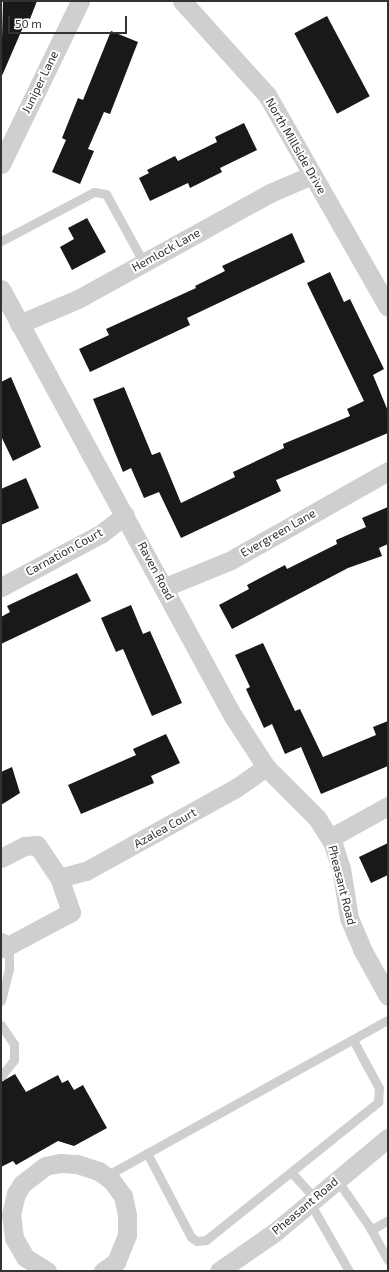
<!DOCTYPE html>
<style>
body{margin:0}
#map{position:relative;width:389px;height:1272px;overflow:hidden;background:#fff;font-family:"Exo 2",sans-serif}
div>[style]{position:absolute}
.building>*{inset:0;background:#191919;transform-origin:0 0}
.lane>*{height:9px;margin:-4.5px;padding:0 4.5px;transform-origin:4.5px;border-radius:4.5px;background:#cfcfcf}
.street>*{height:19px;margin:-9.5px;padding:0 9.5px;transform-origin:9.5px;border-radius:9.5px;background:#cfcfcf}
span{translate:-50% -50%;white-space:nowrap;text-align:center;line-height:1.15;-webkit-text-stroke:4px #fff;paint-order:stroke}
.street-label{font-size:12px;color:#323232}
.frame{position:absolute;inset:0;border:2px solid #323232;pointer-events:none}
.scale{position:absolute;left:8px;top:16px;width:119px;height:18px;box-sizing:border-box;border:2px solid #323232;border-top:0;padding-left:5px;font-size:12px;line-height:14px;white-space:nowrap;color:#323232;-webkit-text-stroke:3px #fff;paint-order:stroke}
</style>
<div id="map">
<div class="building">
<i style="clip-path:polygon(3px 1px,37px 1px,30px 19px,27px 18px,1px 78px)"></i>
<i style="left:327px;top:16px;width:91px;height:37px;rotate:62deg"></i>
<i style="clip-path:polygon(111px 31px,138px 42px,110px 114px,104px 112px,88px 149px,94px 151px,80px 184px,52px 172px,66px 140px,62px 138px,78px 98px,83px 100px)"></i>
<i style="clip-path:polygon(244px 123px,257px 150px,220px 168px,222px 172px,190px 188px,188px 183px,150px 201px,139px 178px,149px 173px,147px 170px,175px 156px,178px 161px,217px 142px,215px 137px)"></i>
<i style="clip-path:polygon(87px 218px,106px 252px,72px 270px,60px 247px,74px 239px,68px 228px)"></i>
<i style="clip-path:polygon(292px 233px,305px 262px,187px 318px,190px 325px,90px 372px,79px 349px,109px 335px,106px 329px,196px 288px,195px 286px,225px 271px,222px 266px)"></i>
<i style="clip-path:polygon(330px 272px,344px 302px,350px 299px,384px 369px,373px 375px,388px 411px,388px 433px,276px 480px,281px 491px,181px 538px,159px 492px,144px 498px,131px 468px,123px 472px,93px 399px,124px 387px,152px 455px,160px 452px,181px 503px,235px 477px,233px 472px,284px 448px,283px 444px,350px 416px,347px 409px,364px 401px,307px 283px)"></i>
<i style="clip-path:polygon(11px 377px,41px 447px,13px 461px,1px 436px,1px 382px)"></i>
<i style="clip-path:polygon(26px 478px,39px 508px,1px 525px,1px 489px)"></i>
<i style="clip-path:polygon(388px 507px,388px 544px,379px 548px,382px 556px,348px 568px,232px 629px,219px 605px,249px 589px,247px 585px,285px 565px,287px 569px,337px 544px,336px 540px,366px 527px,362px 518px)"></i>
<i style="clip-path:polygon(77px 573px,91px 601px,1px 644px,1px 617px,10px 612px,7px 606px)"></i>
<i style="clip-path:polygon(131px 605px,143px 634px,150px 631px,182px 703px,152px 716px,123px 649px,116px 652px,101px 618px)"></i>
<i style="clip-path:polygon(263px 643px,295px 711px,300px 709px,323px 757px,376px 735px,373px 727px,388px 721px,388px 766px,321px 794px,301px 747px,285px 754px,272px 724px,264px 728px,246px 689px,250px 687px,235px 655px)"></i>
<i style="clip-path:polygon(166px 734px,180px 763px,151px 776px,154px 783px,81px 814px,68px 785px,136px 755px,133px 749px)"></i>
<i style="clip-path:polygon(12px 767px,20px 793px,1px 805px,1px 772px)"></i>
<i style="clip-path:polygon(388px 843px,388px 875px,371px 883px,359px 857px)"></i>
<i style="clip-path:polygon(15px 1074px,26px 1092px,58px 1075px,62px 1083px,68px 1080px,74px 1090px,83px 1085px,107px 1128px,74px 1146px,58px 1141px,16px 1165px,13px 1161px,1px 1167px,1px 1082px)"></i>
</div>
<div class="lane">
<i style="left:1px;top:241px;width:105px;rotate:-27.8deg"></i>
<i style="left:94px;top:192px;width:12px;rotate:9deg"></i>
<i style="left:106px;top:194px;width:79px;rotate:61.2deg"></i>
<i style="left:1px;top:1001px;width:32px;rotate:-76deg"></i>
<i style="left:9px;top:970px;width:25px;rotate:-90deg"></i>
<i style="left:1px;top:1025px;width:23px;rotate:56deg"></i>
<i style="left:14px;top:1044px;width:16px;rotate:90deg"></i>
<i style="left:14px;top:1060px;width:21px;rotate:129deg"></i>
<i style="left:147px;top:1153px;width:95px;rotate:62.4deg"></i>
<i style="left:191px;top:1237px;width:7px;rotate:34deg"></i>
<i style="left:197px;top:1241px;width:9px;rotate:-6deg"></i>
<i style="left:206px;top:1240px;width:221px;rotate:-38.7deg"></i>
<i style="left:378px;top:1102px;width:14px;rotate:-86deg"></i>
<i style="left:379px;top:1088px;width:55px;rotate:-118.4deg"></i>
<i style="left:291px;top:1172px;width:36px;rotate:48deg"></i>
<i style="left:106px;top:1176px;width:322px;rotate:-29deg"></i>
<i style="left:337px;top:1180px;width:56px;rotate:55.2deg"></i>
<i style="left:369px;top:1226px;width:39px;rotate:61deg"></i>
<i style="left:310px;top:1203px;width:78px;rotate:60.2deg"></i>
<i style="left:371px;top:1230px;width:20px;rotate:-30deg"></i>
</div>
<div class="street">
<i style="left:182px;top:1px;width:127px;rotate:47.9deg"></i>
<i style="left:267px;top:95px;width:244px;rotate:60.3deg"></i>
<i style="left:1px;top:164px;width:181px;rotate:-64.1deg"></i>
<i style="left:1px;top:289px;width:486px;rotate:61.5deg"></i>
<i style="left:233px;top:716px;width:61px;rotate:57.1deg"></i>
<i style="left:266px;top:767px;width:72px;rotate:45deg"></i>
<i style="left:317px;top:818px;width:31px;rotate:58deg"></i>
<i style="left:333px;top:844px;width:25px;rotate:72deg"></i>
<i style="left:341px;top:868px;width:51px;rotate:80.9deg"></i>
<i style="left:349px;top:918px;width:36px;rotate:67deg"></i>
<i style="left:363px;top:951px;width:51px;rotate:60.9deg"></i>
<i style="left:19px;top:324px;width:64px;rotate:-23deg"></i>
<i style="left:78px;top:299px;width:219px;rotate:-28.9deg"></i>
<i style="left:270px;top:193px;width:46px;rotate:-23.2deg"></i>
<i style="left:1px;top:587px;width:115px;rotate:-28.1deg"></i>
<i style="left:102px;top:533px;width:29px;rotate:-38deg"></i>
<i style="left:165px;top:587px;width:71px;rotate:-22.2deg"></i>
<i style="left:231px;top:560px;width:180px;rotate:-29.5deg"></i>
<i style="left:330px;top:838px;width:66px;rotate:-28.9deg"></i>
<i style="left:1px;top:858px;width:27px;rotate:-27deg"></i>
<i style="left:25px;top:846px;width:12px;rotate:-5deg"></i>
<i style="left:37px;top:845px;width:40px;rotate:56deg"></i>
<i style="left:59px;top:878px;width:28px;rotate:-15deg"></i>
<i style="left:86px;top:871px;width:171px;rotate:-29deg"></i>
<i style="left:236px;top:788px;width:37px;rotate:-35deg"></i>
<i style="left:1px;top:942px;width:7px;rotate:63deg"></i>
<i style="left:4px;top:948px;width:76px;rotate:-28.2deg"></i>
<i style="left:71px;top:912px;width:36px;rotate:-109deg"></i>
<i style="left:47px;top:1271px;width:26px;rotate:-148deg"></i>
<i style="left:25px;top:1257px;width:22px;rotate:-120deg"></i>
<i style="left:14px;top:1238px;width:23px;rotate:-97deg"></i>
<i style="left:11px;top:1215px;width:22px;rotate:-77deg"></i>
<i style="left:16px;top:1194px;width:12px;rotate:-59deg"></i>
<i style="left:22px;top:1184px;width:29px;rotate:-38deg"></i>
<i style="left:45px;top:1166px;width:16px;rotate:-11deg"></i>
<i style="left:61px;top:1163px;width:16px;rotate:4deg"></i>
<i style="left:77px;top:1164px;width:23px;rotate:18deg"></i>
<i style="left:99px;top:1171px;width:16px;rotate:38deg"></i>
<i style="left:112px;top:1181px;width:19px;rotate:54deg"></i>
<i style="left:123px;top:1196px;width:19px;rotate:78deg"></i>
<i style="left:127px;top:1215px;width:20px;rotate:90deg"></i>
<i style="left:127px;top:1235px;width:29px;rotate:112deg"></i>
<i style="left:116px;top:1262px;width:16px;rotate:145deg"></i>
<i style="left:219px;top:1271px;width:68px;rotate:-34.9deg"></i>
<i style="left:275px;top:1232px;width:147px;rotate:-39.8deg"></i>
</div>
<div class="street-label">
<span style="left:40px;top:82px;rotate:-64deg">Juniper Lane</span>
<span style="left:296px;top:146px;rotate:60deg">North Millside Drive</span>
<span style="left:166px;top:250px;rotate:-29deg">Hemlock Lane</span>
<span style="left:278px;top:533px;rotate:-30deg">Evergreen Lane</span>
<span style="left:64px;top:552px;rotate:-29deg">Carnation Court</span>
<span style="left:156px;top:571px;rotate:62deg">Raven Road</span>
<span style="left:165px;top:828px;rotate:-29deg">Azalea Court</span>
<span style="left:342px;top:885px;rotate:76deg">Pheasant Road</span>
<span style="left:305px;top:1206px;rotate:-40deg">Pheasant Road</span>
</div>
<div class="frame"></div>
<div class="scale">50 m</div>
</div>
